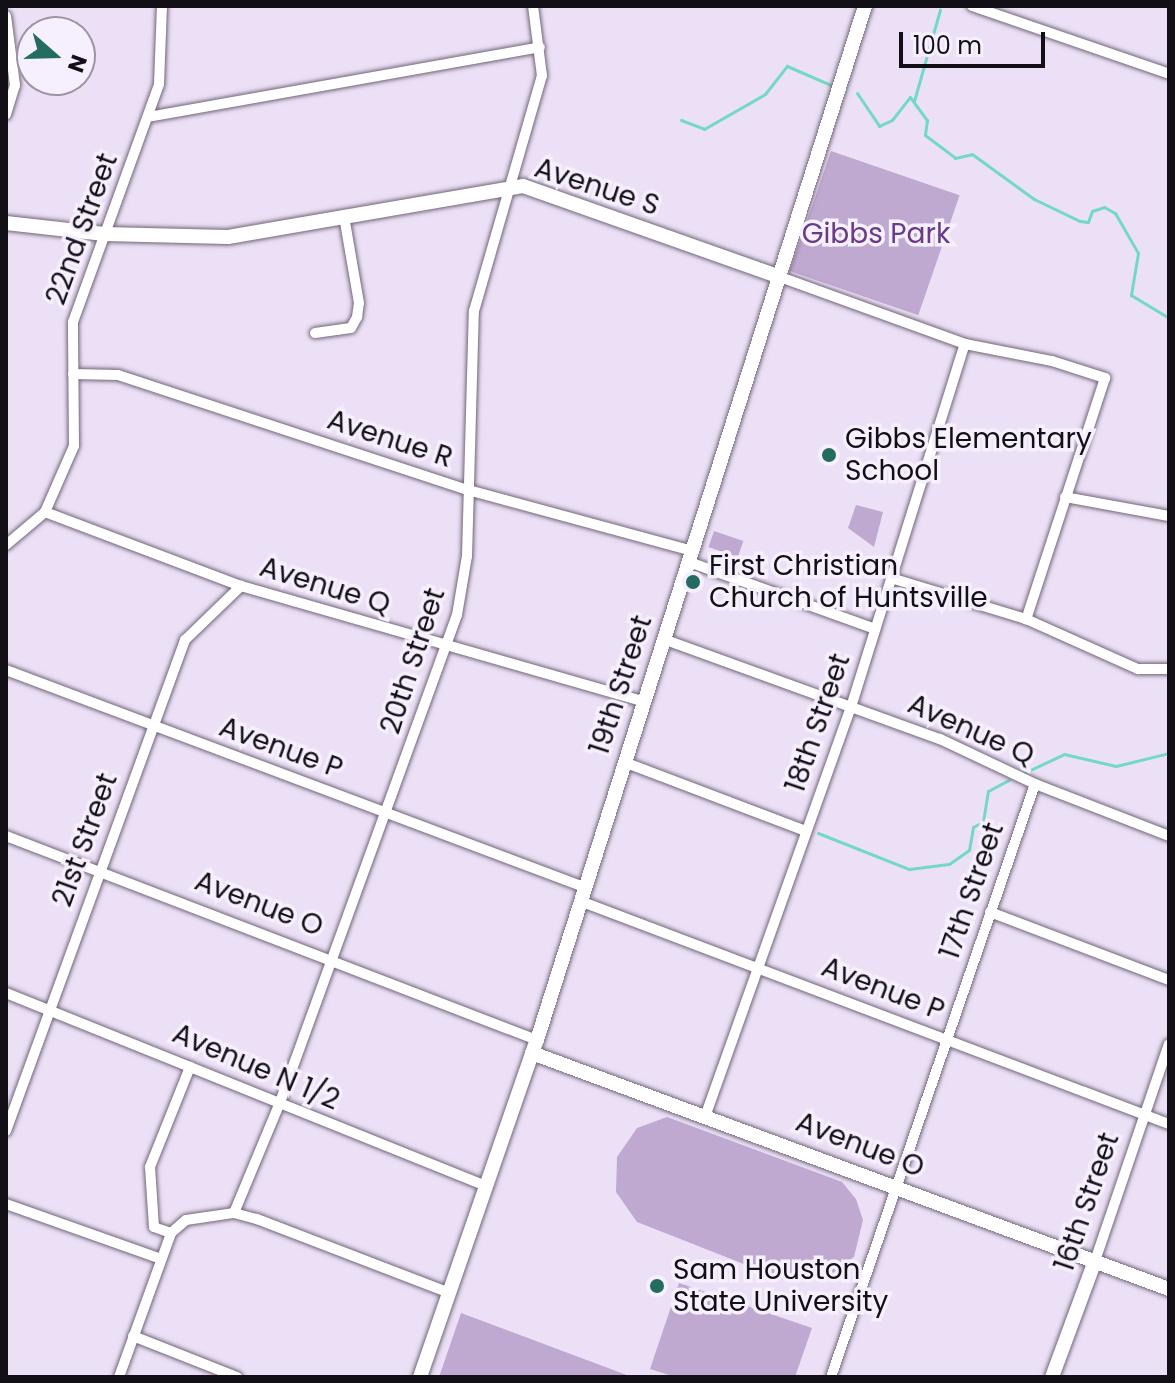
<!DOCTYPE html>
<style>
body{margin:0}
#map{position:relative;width:1175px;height:1383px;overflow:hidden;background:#ece0f6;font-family:Poppins,sans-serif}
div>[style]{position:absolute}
.green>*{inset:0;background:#bfa9d1;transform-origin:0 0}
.stream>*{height:3px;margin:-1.5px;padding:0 1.5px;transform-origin:1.5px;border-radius:1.5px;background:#73d8c6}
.roads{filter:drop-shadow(0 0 2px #716679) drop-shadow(0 0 2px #716679)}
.street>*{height:10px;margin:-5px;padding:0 5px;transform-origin:5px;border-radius:5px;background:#fff}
.secondary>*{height:14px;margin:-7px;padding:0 7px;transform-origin:7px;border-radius:7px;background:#fff}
.dots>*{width:22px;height:22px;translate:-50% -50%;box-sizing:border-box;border:4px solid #f6effd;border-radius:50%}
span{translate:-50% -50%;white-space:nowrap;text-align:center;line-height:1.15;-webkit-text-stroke:7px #f6effd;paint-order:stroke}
.street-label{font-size:28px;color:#130f17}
.park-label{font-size:28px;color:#683a87}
.poi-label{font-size:28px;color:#130f17}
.left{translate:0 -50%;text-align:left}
.frame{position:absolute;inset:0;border:8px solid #130f17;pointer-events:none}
.north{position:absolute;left:16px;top:16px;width:80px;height:80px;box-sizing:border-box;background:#f6effd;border:2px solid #9b95a1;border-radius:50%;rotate:110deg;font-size:22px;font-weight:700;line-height:32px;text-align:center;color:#130f17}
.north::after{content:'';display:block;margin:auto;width:28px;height:36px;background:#256c60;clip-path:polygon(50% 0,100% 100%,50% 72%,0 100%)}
.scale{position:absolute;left:899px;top:32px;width:146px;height:36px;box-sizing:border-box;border:4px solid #130f17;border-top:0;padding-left:10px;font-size:24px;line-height:28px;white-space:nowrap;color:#130f17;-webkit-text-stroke:6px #f6effd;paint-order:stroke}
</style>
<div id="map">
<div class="green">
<i style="left:831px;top:151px;width:136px;height:127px;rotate:19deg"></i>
<i style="clip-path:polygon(856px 505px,883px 512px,874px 547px,848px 528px)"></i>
<i style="left:714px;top:531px;width:31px;height:17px;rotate:19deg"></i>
<i style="clip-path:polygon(667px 1117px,842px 1182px,856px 1199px,863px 1220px,854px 1257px,828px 1277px,787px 1281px,637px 1222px,616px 1192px,617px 1157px,637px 1128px)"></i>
<i style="clip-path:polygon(679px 1283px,812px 1328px,795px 1377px,675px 1377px,650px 1369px)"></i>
<i style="clip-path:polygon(461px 1313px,632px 1377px,439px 1377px)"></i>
</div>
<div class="stream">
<i style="left:857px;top:93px;width:40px;rotate:56deg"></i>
<i style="left:879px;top:126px;width:14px;rotate:-25deg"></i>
<i style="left:892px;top:120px;width:29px;rotate:-52deg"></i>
<i style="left:910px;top:97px;width:29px;rotate:54deg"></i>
<i style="left:927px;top:120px;width:15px;rotate:98deg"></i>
<i style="left:925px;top:135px;width:38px;rotate:37deg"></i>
<i style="left:955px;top:158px;width:17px;rotate:-13deg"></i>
<i style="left:972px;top:154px;width:77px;rotate:36deg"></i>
<i style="left:1034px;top:199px;width:51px;rotate:25.6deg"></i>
<i style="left:1080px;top:221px;width:8px;rotate:7deg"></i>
<i style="left:1088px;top:222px;width:12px;rotate:-70deg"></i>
<i style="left:1092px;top:211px;width:13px;rotate:-18deg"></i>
<i style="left:1104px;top:207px;width:13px;rotate:29deg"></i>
<i style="left:1115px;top:213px;width:46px;rotate:60.1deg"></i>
<i style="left:1138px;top:253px;width:43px;rotate:99.5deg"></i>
<i style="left:1131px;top:295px;width:44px;rotate:31.2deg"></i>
<i style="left:914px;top:101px;width:95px;rotate:-74.1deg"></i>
<i style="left:681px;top:120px;width:25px;rotate:21deg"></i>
<i style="left:704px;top:129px;width:70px;rotate:-29.8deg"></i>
<i style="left:765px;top:94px;width:36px;rotate:-52deg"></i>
<i style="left:787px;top:66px;width:48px;rotate:23.4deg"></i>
<i style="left:1026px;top:772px;width:42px;rotate:-25.3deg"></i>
<i style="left:1064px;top:754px;width:53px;rotate:13deg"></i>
<i style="left:1116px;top:766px;width:55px;rotate:-13.8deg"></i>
<i style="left:818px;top:833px;width:98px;rotate:21.6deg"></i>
<i style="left:909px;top:869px;width:40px;rotate:-7.1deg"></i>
<i style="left:949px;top:864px;width:24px;rotate:-35deg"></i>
<i style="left:969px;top:850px;width:23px;rotate:-80deg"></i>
<i style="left:973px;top:827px;width:11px;rotate:-27deg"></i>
<i style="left:983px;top:822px;width:31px;rotate:-81deg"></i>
<i style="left:988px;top:791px;width:24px;rotate:-28deg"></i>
</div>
<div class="roads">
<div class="street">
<i style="left:972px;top:6px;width:208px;rotate:19deg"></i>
<i style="left:6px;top:16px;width:70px;rotate:82.6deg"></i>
<i style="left:15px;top:85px;width:31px;rotate:107deg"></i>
<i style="left:148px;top:117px;width:398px;rotate:-10.1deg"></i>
<i style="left:780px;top:277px;width:197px;rotate:19.9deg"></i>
<i style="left:965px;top:344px;width:89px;rotate:11.1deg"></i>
<i style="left:1052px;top:361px;width:56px;rotate:17.8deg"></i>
<i style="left:1105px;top:378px;width:254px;rotate:108.1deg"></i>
<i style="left:315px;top:333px;width:36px;rotate:-8deg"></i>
<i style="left:351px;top:328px;width:13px;rotate:-61deg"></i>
<i style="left:357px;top:317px;width:14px;rotate:-82deg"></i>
<i style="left:359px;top:303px;width:88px;rotate:-99.8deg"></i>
<i style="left:73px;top:374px;width:45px;rotate:1.3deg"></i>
<i style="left:118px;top:375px;width:368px;rotate:18.2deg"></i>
<i style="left:468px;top:490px;width:232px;rotate:15.2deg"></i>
<i style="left:1065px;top:497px;width:106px;rotate:10.4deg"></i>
<i style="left:45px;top:512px;width:210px;rotate:20.7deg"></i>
<i style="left:241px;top:586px;width:418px;rotate:16deg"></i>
<i style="left:6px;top:545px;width:51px;rotate:-40.2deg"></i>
<i style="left:45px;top:512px;width:72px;rotate:-66.3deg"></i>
<i style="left:74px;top:446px;width:124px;rotate:-90.5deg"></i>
<i style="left:73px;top:322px;width:253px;rotate:-70.1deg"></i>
<i style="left:159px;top:84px;width:78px;rotate:-87.8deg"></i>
<i style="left:689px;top:562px;width:198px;rotate:19.8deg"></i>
<i style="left:891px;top:578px;width:141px;rotate:16.9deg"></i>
<i style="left:1026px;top:619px;width:123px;rotate:24.1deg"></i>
<i style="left:1138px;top:669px;width:31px"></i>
<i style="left:663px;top:639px;width:294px;rotate:19.9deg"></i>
<i style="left:940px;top:739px;width:105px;rotate:25.3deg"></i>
<i style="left:1035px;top:784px;width:144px;rotate:21.2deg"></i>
<i style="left:6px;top:670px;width:617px;rotate:20.58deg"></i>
<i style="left:624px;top:762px;width:195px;rotate:20.8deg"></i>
<i style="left:6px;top:836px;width:569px;rotate:21.02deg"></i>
<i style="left:580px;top:901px;width:630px;rotate:20.74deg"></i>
<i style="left:990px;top:912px;width:191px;rotate:20.8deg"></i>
<i style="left:6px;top:993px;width:517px;rotate:21.9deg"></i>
<i style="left:706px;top:1114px;width:432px;rotate:-70.4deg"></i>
<i style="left:851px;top:707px;width:380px;rotate:-72.6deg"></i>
<i style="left:6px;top:1131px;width:523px;rotate:-69.97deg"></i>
<i style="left:185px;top:640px;width:78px;rotate:-44deg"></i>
<i style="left:6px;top:1204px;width:164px;rotate:19.5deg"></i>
<i style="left:234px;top:1213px;width:117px;rotate:-67.4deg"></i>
<i style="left:279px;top:1105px;width:521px;rotate:-70.04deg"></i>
<i style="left:457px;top:615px;width:60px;rotate:-80.4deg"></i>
<i style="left:467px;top:556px;width:245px;rotate:-88.4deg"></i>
<i style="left:474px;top:311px;width:245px;rotate:-73.9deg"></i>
<i style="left:542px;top:76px;width:71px;rotate:-97.3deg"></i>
<i style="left:171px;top:1233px;width:18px;rotate:-161deg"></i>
<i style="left:154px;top:1227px;width:60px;rotate:-93.8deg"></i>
<i style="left:150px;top:1167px;width:108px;rotate:-68.2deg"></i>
<i style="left:1095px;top:1261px;width:229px;rotate:-71.2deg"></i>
<i style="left:133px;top:1336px;width:112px;rotate:21.5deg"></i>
<i style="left:119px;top:1377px;width:153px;rotate:-70.1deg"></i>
<i style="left:171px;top:1233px;width:20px;rotate:-41deg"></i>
<i style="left:186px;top:1220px;width:49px;rotate:-8.3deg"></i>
<i style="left:234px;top:1213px;width:24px;rotate:15deg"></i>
<i style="left:257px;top:1219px;width:207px;rotate:21deg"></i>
<i style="left:831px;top:1377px;width:627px;rotate:-71.02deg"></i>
</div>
<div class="secondary">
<i style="left:6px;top:223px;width:99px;rotate:6.4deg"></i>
<i style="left:104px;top:234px;width:124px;rotate:1.4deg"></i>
<i style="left:228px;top:237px;width:299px;rotate:-9.8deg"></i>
<i style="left:523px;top:186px;width:273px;rotate:19.5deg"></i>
<i style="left:532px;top:1053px;width:679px;rotate:20.33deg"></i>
<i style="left:420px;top:1377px;width:357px;rotate:-70.9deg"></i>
<i style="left:537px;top:1040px;width:1085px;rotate:-72.4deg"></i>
<i style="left:1052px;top:1377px;width:124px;rotate:-69.7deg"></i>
</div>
</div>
<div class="dots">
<i style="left:829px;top:455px;background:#256c60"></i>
<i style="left:693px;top:582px;background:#256c60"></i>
<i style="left:657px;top:1286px;background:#256c60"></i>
</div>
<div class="street-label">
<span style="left:597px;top:187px;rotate:18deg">Avenue S</span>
<span style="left:82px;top:229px;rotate:-70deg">22nd Street</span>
<span style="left:390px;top:439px;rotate:18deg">Avenue R</span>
<span style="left:325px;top:586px;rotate:17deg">Avenue Q</span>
<span style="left:413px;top:661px;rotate:-72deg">20th Street</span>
<span style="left:621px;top:685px;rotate:-72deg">19th Street</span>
<span style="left:818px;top:723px;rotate:-71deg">18th Street</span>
<span style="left:971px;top:730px;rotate:24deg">Avenue Q</span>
<span style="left:281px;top:748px;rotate:20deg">Avenue P</span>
<span style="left:85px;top:840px;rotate:-70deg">21st Street</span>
<span style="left:972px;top:891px;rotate:-71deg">17th Street</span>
<span style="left:259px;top:904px;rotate:21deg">Avenue O</span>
<span style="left:883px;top:989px;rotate:21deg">Avenue P</span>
<span style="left:256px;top:1067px;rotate:23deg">Avenue N 1/2</span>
<span style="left:860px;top:1145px;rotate:21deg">Avenue O</span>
<span style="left:1087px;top:1202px;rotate:-71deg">16th Street</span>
</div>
<div class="park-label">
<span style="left:876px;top:234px">Gibbs Park</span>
</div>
<div class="poi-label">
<span class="left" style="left:845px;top:455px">Gibbs Elementary<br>School</span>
<span class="left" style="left:709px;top:582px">First Christian<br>Church of Huntsville</span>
<span class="left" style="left:673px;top:1286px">Sam Houston<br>State University</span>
</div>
<div class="frame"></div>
<div class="north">N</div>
<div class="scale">100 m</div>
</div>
